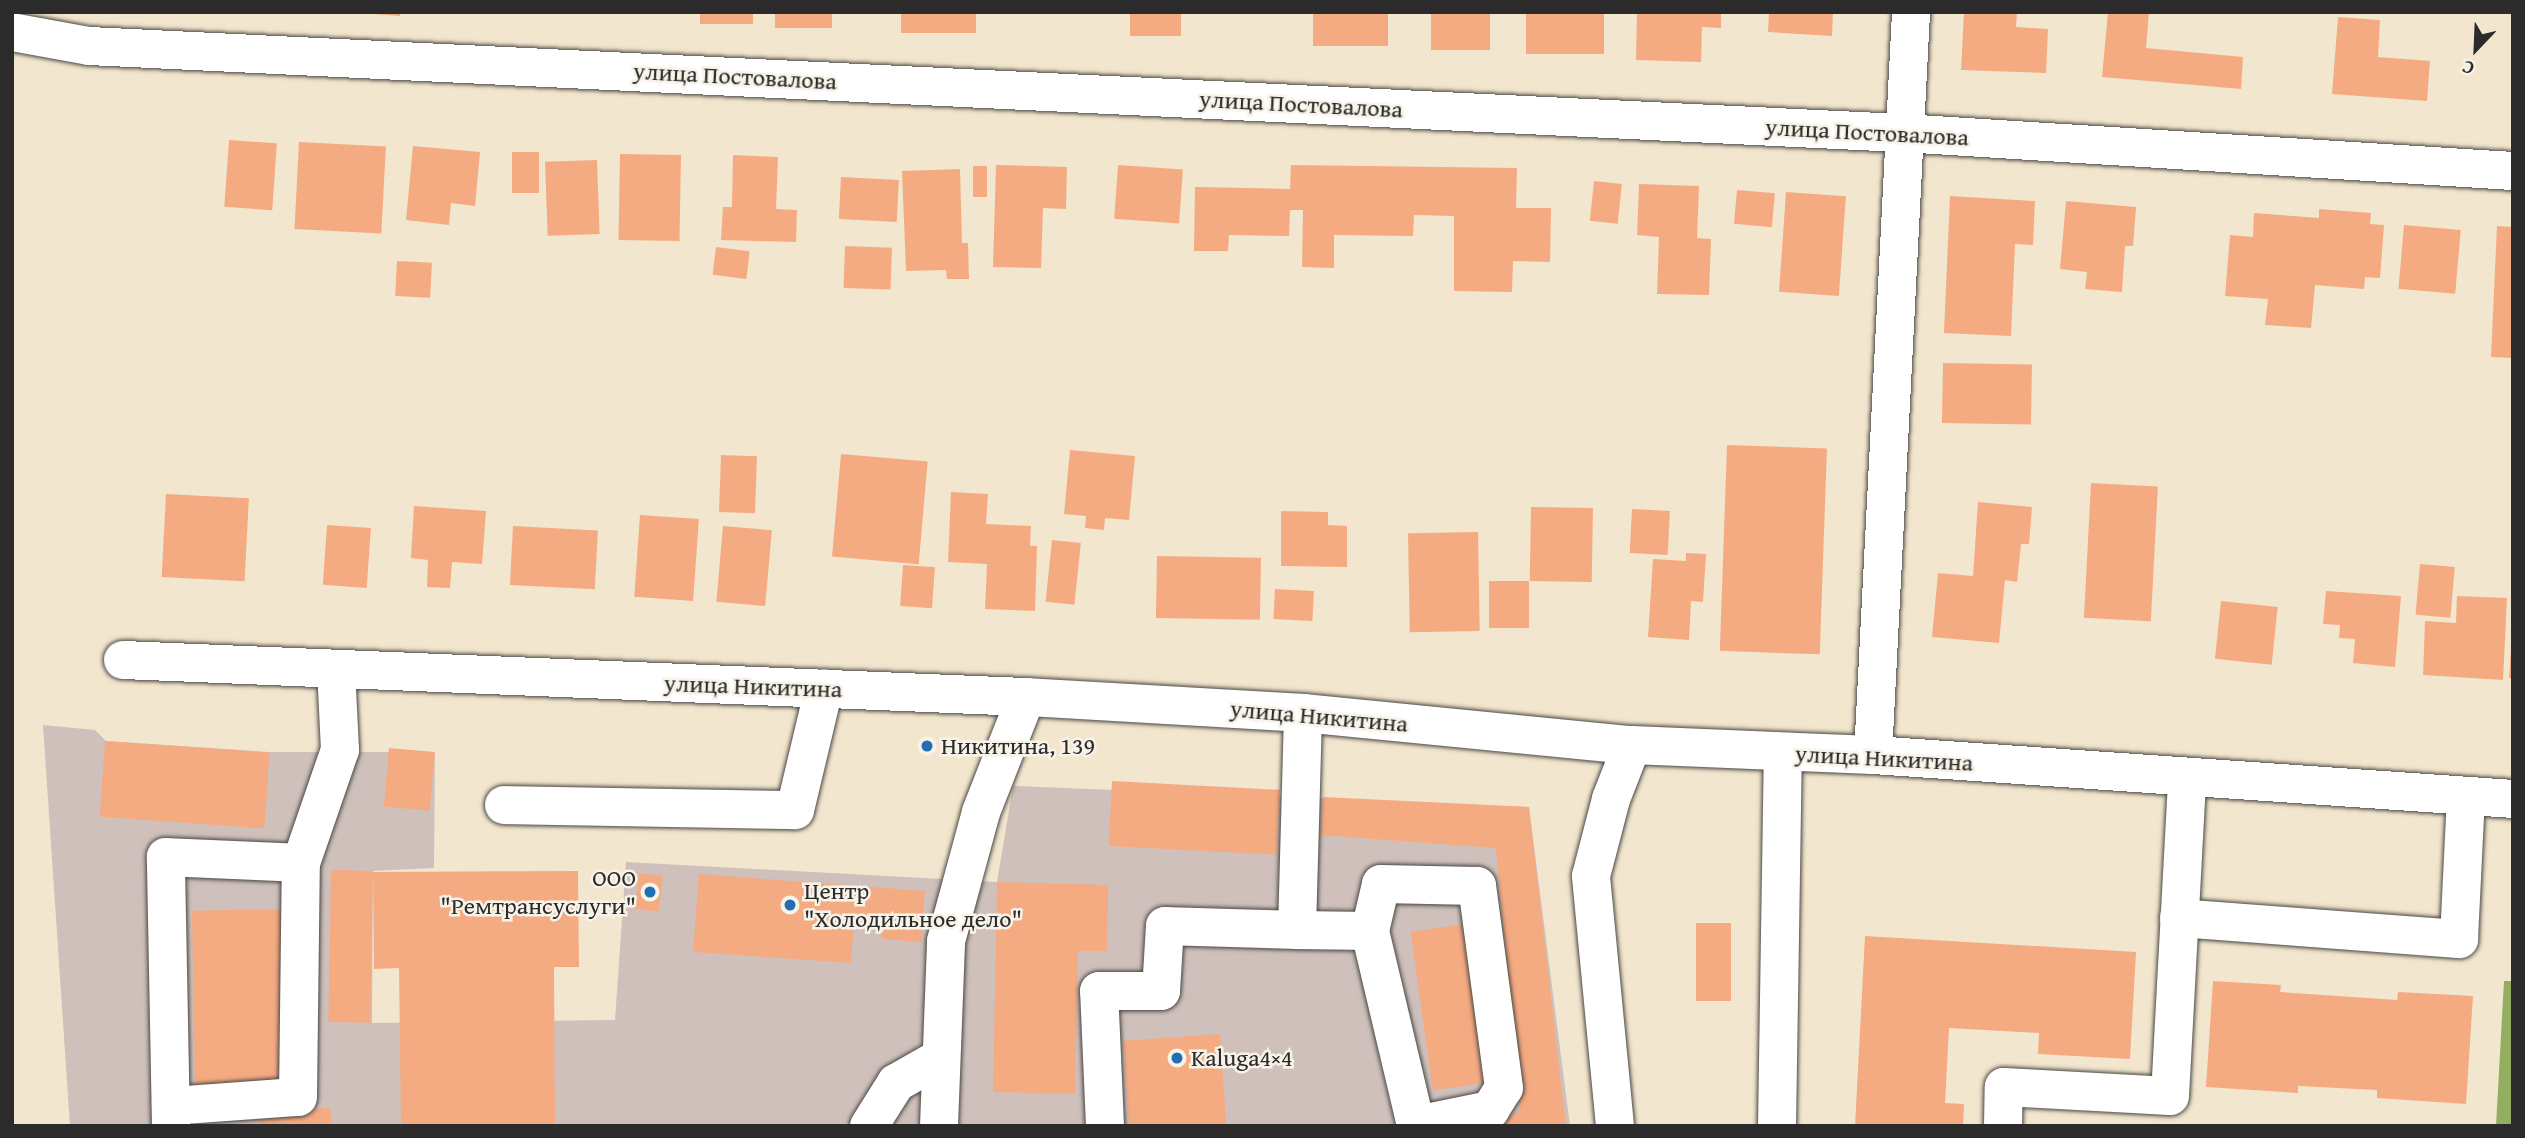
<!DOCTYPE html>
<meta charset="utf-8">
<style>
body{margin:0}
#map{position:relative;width:2525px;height:1138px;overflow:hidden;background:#f3e6ce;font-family:"Gentium Book Plus",serif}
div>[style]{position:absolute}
.industrial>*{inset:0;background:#cfc0bb}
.forest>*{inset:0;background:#93ae60}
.building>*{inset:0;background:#f5ab82;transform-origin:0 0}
.roads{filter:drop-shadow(0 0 2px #494743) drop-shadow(0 0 2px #494743)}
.minor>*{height:38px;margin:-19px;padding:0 19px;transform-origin:19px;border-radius:19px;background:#fff}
.dots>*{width:19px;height:19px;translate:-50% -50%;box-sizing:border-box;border:4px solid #f7f3e8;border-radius:50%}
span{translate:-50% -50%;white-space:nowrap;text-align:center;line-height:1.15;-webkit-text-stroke:5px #f7f3e8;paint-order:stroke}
.street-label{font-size:24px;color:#2b2b2b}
.poi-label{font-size:24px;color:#2b2b2b}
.left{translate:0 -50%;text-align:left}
.right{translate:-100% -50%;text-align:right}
.frame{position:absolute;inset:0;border:14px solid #2b2b2b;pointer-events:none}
.north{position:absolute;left:2441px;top:14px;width:70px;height:70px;-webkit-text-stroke:5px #f7f3e8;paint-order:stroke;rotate:203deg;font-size:19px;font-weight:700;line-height:28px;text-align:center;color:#2b2b2b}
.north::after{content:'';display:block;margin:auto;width:24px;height:32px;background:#2b2b2b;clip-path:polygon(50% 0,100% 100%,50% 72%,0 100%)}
</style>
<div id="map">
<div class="industrial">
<i style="clip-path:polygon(43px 725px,95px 730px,106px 741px,270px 752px,435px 752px,434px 868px,373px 871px,372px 1023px,615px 1020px,626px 862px,997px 882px,1013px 786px,1529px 807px,1570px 1126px,70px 1126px)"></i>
</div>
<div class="forest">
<i style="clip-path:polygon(2504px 981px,2513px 981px,2513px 1126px,2496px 1126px)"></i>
</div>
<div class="building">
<i style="clip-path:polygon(373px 12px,400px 12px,400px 16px,373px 14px)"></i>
<i style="left:700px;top:12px;width:53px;height:12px"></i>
<i style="left:775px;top:12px;width:57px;height:16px"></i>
<i style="left:901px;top:12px;width:75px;height:21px"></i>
<i style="left:1130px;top:12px;width:51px;height:24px"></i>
<i style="left:1313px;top:12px;width:75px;height:34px"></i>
<i style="left:1431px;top:12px;width:59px;height:38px"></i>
<i style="left:1526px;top:12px;width:78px;height:42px"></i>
<i style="clip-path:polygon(1637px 12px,1721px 12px,1721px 28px,1702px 27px,1701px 62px,1636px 60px)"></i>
<i style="clip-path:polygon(1769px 12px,1833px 12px,1832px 36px,1768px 32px)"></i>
<i style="clip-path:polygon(1964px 12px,2017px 12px,2016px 27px,2048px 29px,2046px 73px,1961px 70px)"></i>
<i style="clip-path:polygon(2108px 12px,2149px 12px,2146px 48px,2243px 57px,2241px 89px,2102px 77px)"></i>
<i style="clip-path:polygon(2338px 17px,2380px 20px,2378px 57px,2430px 61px,2427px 101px,2332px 94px)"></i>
<i style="left:229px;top:140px;width:48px;height:67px;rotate:4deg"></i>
<i style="left:299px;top:142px;width:87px;height:87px;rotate:3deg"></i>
<i style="clip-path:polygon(413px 146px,480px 152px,475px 206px,451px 203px,449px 225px,406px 220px)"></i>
<i style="left:512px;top:152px;width:27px;height:41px"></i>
<i style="left:620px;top:154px;width:61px;height:86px;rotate:1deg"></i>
<i style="clip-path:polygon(733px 155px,778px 157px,776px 209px,797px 210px,796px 242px,721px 240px,723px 207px,732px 207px)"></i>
<i style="left:597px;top:160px;width:74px;height:52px;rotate:88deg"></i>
<i style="clip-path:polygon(996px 165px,1067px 167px,1066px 209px,1043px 208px,1041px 268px,993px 267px)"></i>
<i style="left:1118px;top:165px;width:65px;height:54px;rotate:4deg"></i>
<i style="clip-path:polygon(1291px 165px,1517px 168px,1516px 208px,1551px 208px,1550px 262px,1513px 261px,1512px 292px,1454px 291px,1454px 216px,1414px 215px,1413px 236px,1334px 235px,1334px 268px,1302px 267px,1303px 210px,1290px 210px,1289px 236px,1229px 235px,1228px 251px,1194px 251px,1195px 187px,1290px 189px)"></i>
<i style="left:973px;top:166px;width:14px;height:31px"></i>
<i style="clip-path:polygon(960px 169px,962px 243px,968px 243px,969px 279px,947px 279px,946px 270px,906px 271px,902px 171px)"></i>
<i style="left:841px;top:177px;width:58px;height:42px;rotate:3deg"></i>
<i style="left:1594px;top:181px;width:28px;height:40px;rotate:6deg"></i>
<i style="clip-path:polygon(1639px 184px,1699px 186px,1697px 238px,1711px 239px,1709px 295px,1657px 294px,1659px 237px,1637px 235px)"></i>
<i style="left:1737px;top:190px;width:38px;height:34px;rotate:5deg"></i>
<i style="left:1786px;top:192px;width:60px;height:100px;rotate:4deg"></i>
<i style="clip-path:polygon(1950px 196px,2035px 201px,2033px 245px,2015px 244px,2011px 336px,1944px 333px)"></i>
<i style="clip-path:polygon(2066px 201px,2136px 207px,2133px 246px,2125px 246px,2122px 292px,2085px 289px,2087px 272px,2060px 269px)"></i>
<i style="clip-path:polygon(2319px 209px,2371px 213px,2370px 224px,2384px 225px,2380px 278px,2365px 277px,2364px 289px,2315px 285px,2311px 328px,2265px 325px,2268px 299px,2225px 296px,2230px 235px,2253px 237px,2254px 213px,2319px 218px)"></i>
<i style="left:2404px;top:225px;width:57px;height:64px;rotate:5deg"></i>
<i style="clip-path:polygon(2497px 226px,2513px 227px,2513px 358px,2491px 357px)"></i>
<i style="left:845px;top:246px;width:47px;height:42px;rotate:2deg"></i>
<i style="left:716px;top:247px;width:34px;height:28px;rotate:7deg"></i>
<i style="left:397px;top:261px;width:35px;height:35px;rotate:3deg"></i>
<i style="left:1943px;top:363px;width:89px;height:60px;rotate:1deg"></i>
<i style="left:1727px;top:445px;width:100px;height:206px;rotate:2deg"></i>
<i style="clip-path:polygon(1070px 450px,1135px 456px,1129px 520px,1105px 518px,1104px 530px,1085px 528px,1086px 516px,1064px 514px)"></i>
<i style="left:841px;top:454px;width:87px;height:103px;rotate:5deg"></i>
<i style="left:721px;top:455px;width:36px;height:57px;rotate:2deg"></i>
<i style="left:2091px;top:483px;width:67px;height:135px;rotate:3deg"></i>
<i style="clip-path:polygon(951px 492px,988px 494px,986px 524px,1031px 526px,1030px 546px,1037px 546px,1035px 611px,985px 609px,987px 564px,948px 562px)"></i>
<i style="left:166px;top:494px;width:83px;height:83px;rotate:3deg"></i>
<i style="clip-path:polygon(1978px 502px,2032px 507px,2029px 544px,2021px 544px,2017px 582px,2005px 580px,1999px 643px,1932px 637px,1938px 573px,1973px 576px)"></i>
<i style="clip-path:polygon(414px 506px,486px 511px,482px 564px,452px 562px,450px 588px,427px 587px,428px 560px,411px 558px)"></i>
<i style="left:1531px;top:507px;width:62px;height:74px;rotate:1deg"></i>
<i style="left:1632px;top:509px;width:38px;height:44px;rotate:3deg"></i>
<i style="clip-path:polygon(1281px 511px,1328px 512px,1328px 525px,1347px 526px,1347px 567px,1281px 566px)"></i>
<i style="left:640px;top:515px;width:59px;height:82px;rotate:4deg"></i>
<i style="left:327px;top:525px;width:44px;height:60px;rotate:4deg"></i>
<i style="left:513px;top:526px;width:85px;height:59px;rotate:3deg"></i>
<i style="left:723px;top:526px;width:49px;height:76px;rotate:5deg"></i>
<i style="left:1478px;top:532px;width:99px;height:70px;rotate:89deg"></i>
<i style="left:1052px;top:540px;width:29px;height:62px;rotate:6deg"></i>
<i style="clip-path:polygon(1686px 553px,1706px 554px,1703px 602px,1691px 601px,1689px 640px,1648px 637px,1653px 559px,1686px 561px)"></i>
<i style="left:1157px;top:556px;width:104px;height:62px;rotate:1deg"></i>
<i style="left:2420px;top:564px;width:35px;height:51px;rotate:5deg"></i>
<i style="left:903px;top:565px;width:32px;height:41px;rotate:4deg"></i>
<i style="left:1489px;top:581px;width:40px;height:47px"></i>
<i style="left:1275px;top:589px;width:39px;height:30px;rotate:3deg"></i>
<i style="clip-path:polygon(2326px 591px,2401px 596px,2395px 667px,2353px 663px,2355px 639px,2339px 638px,2340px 625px,2323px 624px)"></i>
<i style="clip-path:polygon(2457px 596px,2507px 598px,2503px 680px,2423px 675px,2425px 621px,2456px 623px)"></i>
<i style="left:2221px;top:601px;width:57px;height:58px;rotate:6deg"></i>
<i style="clip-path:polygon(2511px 649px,2513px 649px,2513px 679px,2509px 678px)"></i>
<i style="left:105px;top:741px;width:165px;height:76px;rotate:4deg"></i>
<i style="left:389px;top:748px;width:46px;height:59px;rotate:5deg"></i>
<i style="left:1112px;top:781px;width:168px;height:65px;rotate:3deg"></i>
<i style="clip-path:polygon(1323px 797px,1529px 807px,1566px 1126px,1496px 1126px,1520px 1110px,1496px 848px,1320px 835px)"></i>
<i style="left:331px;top:870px;width:42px;height:152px;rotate:1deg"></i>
<i style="clip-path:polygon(578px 871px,579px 967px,554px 967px,555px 1126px,401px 1126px,399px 968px,374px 969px,373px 872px)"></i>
<i style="left:639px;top:873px;width:24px;height:36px;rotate:7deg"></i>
<i style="clip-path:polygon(699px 874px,925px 891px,921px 942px,881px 939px,882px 924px,854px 922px,851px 963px,693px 952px)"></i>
<i style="clip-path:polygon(997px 882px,1108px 885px,1107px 951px,1078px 951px,1075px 1094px,993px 1092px)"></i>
<i style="left:287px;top:909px;width:179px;height:95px;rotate:89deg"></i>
<i style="left:1696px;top:923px;width:35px;height:78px"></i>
<i style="left:1466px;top:924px;width:160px;height:56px;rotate:82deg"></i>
<i style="clip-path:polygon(1865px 936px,2136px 952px,2130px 1059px,2038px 1054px,2039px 1033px,1949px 1028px,1945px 1103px,1964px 1104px,1963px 1126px,1855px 1126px)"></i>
<i style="clip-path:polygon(2213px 981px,2281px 985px,2280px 992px,2397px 1000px,2398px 992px,2473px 996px,2466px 1104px,2377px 1098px,2377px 1090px,2298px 1086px,2298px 1093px,2206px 1087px)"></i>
<i style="left:1220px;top:1034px;width:92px;height:97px;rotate:86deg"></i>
<i style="clip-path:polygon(330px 1107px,332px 1126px,259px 1126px,257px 1117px)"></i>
</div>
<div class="roads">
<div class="minor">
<i style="left:12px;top:32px;width:78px;rotate:10.3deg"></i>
<i style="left:89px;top:46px;width:1815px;rotate:2.75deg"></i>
<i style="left:1902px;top:133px;width:612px;rotate:3.56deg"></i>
<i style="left:123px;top:660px;width:904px;rotate:2.35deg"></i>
<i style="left:1026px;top:697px;width:277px;rotate:3.3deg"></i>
<i style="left:1303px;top:713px;width:331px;rotate:5.6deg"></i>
<i style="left:1632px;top:745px;width:241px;rotate:2.4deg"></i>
<i style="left:1873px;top:755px;width:642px;rotate:3.93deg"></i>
<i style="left:1873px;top:755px;width:744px;rotate:-87.07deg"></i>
<i style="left:504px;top:805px;width:291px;rotate:1deg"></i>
<i style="left:795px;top:810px;width:125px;rotate:-76.6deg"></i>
<i style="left:2179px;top:918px;width:281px;rotate:4.3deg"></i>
<i style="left:2459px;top:939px;width:143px;rotate:-87.2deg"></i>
<i style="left:1297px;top:930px;width:73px;rotate:0.8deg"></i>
<i style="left:1370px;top:931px;width:199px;rotate:76.7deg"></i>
<i style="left:1416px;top:1125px;width:76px;rotate:-11.5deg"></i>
<i style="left:1490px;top:1110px;width:26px;rotate:-58deg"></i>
<i style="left:1504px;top:1088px;width:204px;rotate:-97.6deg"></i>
<i style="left:1477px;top:886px;width:96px;rotate:-178.8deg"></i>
<i style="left:1381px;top:884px;width:48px;rotate:103.2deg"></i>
<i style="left:171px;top:1106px;width:127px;rotate:-4.1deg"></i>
<i style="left:298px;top:1097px;width:234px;rotate:-89.3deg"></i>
<i style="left:171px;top:1126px;width:269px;rotate:-91.1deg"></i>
<i style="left:166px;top:857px;width:135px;rotate:2.5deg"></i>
<i style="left:301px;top:863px;width:120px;rotate:-71deg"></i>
<i style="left:340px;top:750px;width:81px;rotate:-92.8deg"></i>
<i style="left:869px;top:1126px;width:51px;rotate:-57.9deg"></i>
<i style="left:896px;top:1083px;width:51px;rotate:-29.6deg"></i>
<i style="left:939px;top:1126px;width:185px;rotate:-87.8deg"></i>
<i style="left:946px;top:941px;width:134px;rotate:-74.8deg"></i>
<i style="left:981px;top:812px;width:123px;rotate:-68.6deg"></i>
<i style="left:1105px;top:1126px;width:135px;rotate:-92.5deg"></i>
<i style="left:1099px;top:991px;width:62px"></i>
<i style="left:1161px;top:991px;width:65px;rotate:-86.5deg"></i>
<i style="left:1165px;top:926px;width:132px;rotate:1.7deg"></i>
<i style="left:1297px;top:930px;width:217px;rotate:-88.4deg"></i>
<i style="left:1615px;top:1126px;width:251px;rotate:-95.5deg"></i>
<i style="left:1591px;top:876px;width:80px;rotate:-75.4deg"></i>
<i style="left:1611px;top:799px;width:58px;rotate:-68.7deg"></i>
<i style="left:1777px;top:1126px;width:373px;rotate:-89.1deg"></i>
<i style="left:2003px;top:1126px;width:39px;rotate:-89deg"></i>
<i style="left:2004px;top:1087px;width:166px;rotate:3.1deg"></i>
<i style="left:2170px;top:1096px;width:317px;rotate:-86.9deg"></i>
</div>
</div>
<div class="dots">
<i style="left:927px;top:746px;background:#1f6fb2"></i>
<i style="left:650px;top:892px;background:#1f6fb2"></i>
<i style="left:790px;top:905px;background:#1f6fb2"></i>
<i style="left:1177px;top:1058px;background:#1f6fb2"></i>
</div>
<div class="street-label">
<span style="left:735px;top:76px;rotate:3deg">улица Постовалова</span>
<span style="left:1301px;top:104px;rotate:3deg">улица Постовалова</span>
<span style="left:1867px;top:132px;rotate:3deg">улица Постовалова</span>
<span style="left:753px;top:686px;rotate:2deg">улица Никитина</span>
<span style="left:1319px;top:716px;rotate:5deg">улица Никитина</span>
<span style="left:1884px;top:758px;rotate:3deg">улица Никитина</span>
</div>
<div class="poi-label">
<span class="left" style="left:941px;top:746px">Никитина, 139</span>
<span class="right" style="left:636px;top:892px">ООО<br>"Ремтрансуслуги"</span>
<span class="left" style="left:804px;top:905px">Центр<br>"Холодильное дело"</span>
<span class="left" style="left:1191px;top:1058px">Kaluga4×4</span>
</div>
<div class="frame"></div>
<div class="north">С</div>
</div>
